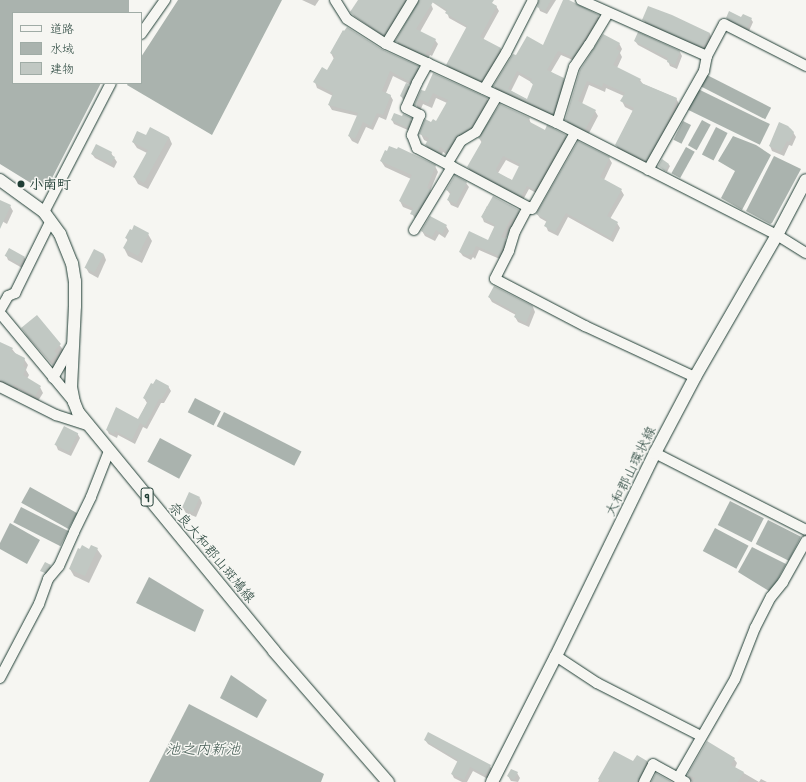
<!DOCTYPE html>
<meta charset="utf-8">
<style>
body{margin:0}
#map{position:relative;width:806px;height:782px;overflow:hidden;background:#f6f6f2;font-family:"Patrick Hand","Klee One",sans-serif}
div>[style]{position:absolute}
.water>*{inset:0;background:#aab3ae;transform-origin:0 0}
.shadow>*{inset:0;background:#0003}
.building>*{inset:0;background:#c1c8c3;transform-origin:0 0}
.roads{filter:drop-shadow(0 0 1px #1f3d34) drop-shadow(0 0 1px #1f3d34)}
.minor>*{height:10px;margin:-5px;padding:0 5px;transform-origin:5px;border-radius:5px;background:#f6f6f2}
.major>*{height:12px;margin:-6px;padding:0 6px;transform-origin:6px;border-radius:6px;background:#f6f6f2}
.dots>*{width:11px;height:11px;translate:-50% -50%;box-sizing:border-box;border:2px solid #f6f6f2;border-radius:50%}
span{translate:-50% -50%;white-space:nowrap;text-align:center;line-height:1.15;-webkit-text-stroke:3px #f6f6f2;paint-order:stroke}
.shield-label span{padding:1px 3px;background:#f6f6f2;border:1px solid;border-radius:3px;-webkit-text-stroke-width:0}
.shield-label{font-size:13px;color:#1f3d34;font-weight:700}
.poi-label{font-size:14px;color:#1f3d34;font-weight:700}
.left{translate:0 -50%;text-align:left}
.street-label{font-size:14px;color:#1f3d34}
.water-label{font-size:15px;color:#425a52;font-style:italic}
.legend{position:absolute;left:12px;top:12px;width:130px;height:72px;box-sizing:border-box;background:#f6f6f2;border:1px solid #a0aca6;margin:0;padding:5px 7px;list-style:none;font-size:12px;color:#1f3d34}
.legend li{display:flex;align-items:center;gap:8px;height:20px}
.legend b{width:20px;border:1px solid #a0aca6}
</style>
<div id="map">
<div class="water">
<i style="clip-path:polygon(0 0,129px 0,129px 13px,13px 13px,13px 83px,101px 83px,50px 182px,44px 187px,34px 185px,0 164px)"></i>
<i style="clip-path:polygon(178px 0,282px 0,212px 135px,127px 85px,128px 83px,141px 83px,141px 57px)"></i>
<i style="left:707px;top:75px;width:72px;height:13px;rotate:27deg"></i>
<i style="left:698px;top:89px;width:80px;height:23px;rotate:26deg"></i>
<i style="left:702px;top:120px;width:10px;height:29px;rotate:29deg"></i>
<i style="left:683px;top:121px;width:9px;height:21px;rotate:27deg"></i>
<i style="left:716px;top:127px;width:13px;height:31px;rotate:27deg"></i>
<i style="clip-path:polygon(733px 136px,756px 145px,771px 155px,742px 210px,721px 198px,735px 171px,718px 161px)"></i>
<i style="left:686px;top:147px;width:10px;height:30px;rotate:29deg"></i>
<i style="clip-path:polygon(774px 156px,801px 169px,772px 223px,770px 224px,746px 211px)"></i>
<i style="left:195px;top:398px;width:29px;height:16px;rotate:27deg"></i>
<i style="left:224px;top:412px;width:87px;height:16px;rotate:27deg"></i>
<i style="left:160px;top:438px;width:36px;height:27px;rotate:28deg"></i>
<i style="left:30px;top:487px;width:54px;height:18px;rotate:29deg"></i>
<i style="left:730px;top:501px;width:38px;height:27px;rotate:27deg"></i>
<i style="left:21px;top:507px;width:53px;height:17px;rotate:27deg"></i>
<i style="left:768px;top:520px;width:37px;height:27px;rotate:27deg"></i>
<i style="clip-path:polygon(10px 523px,40px 540px,27px 564px,0 549px,0 543px)"></i>
<i style="left:715px;top:528px;width:38px;height:26px;rotate:28deg"></i>
<i style="clip-path:polygon(752px 547px,786px 564px,777px 581px,769px 591px,738px 572px)"></i>
<i style="clip-path:polygon(149px 577px,204px 610px,195px 632px,136px 603px)"></i>
<i style="clip-path:polygon(231px 675px,267px 700px,257px 718px,220px 698px)"></i>
<i style="clip-path:polygon(189px 704px,324px 774px,321px 782px,149px 782px)"></i>
</div>
<div class="shadow">
<i style="clip-path:polygon(302px 0,319px 0,315px 6px)"></i>
<i style="clip-path:polygon(359px 0,406px 0,408px 4px,387px 39px,354px 16px,351px 12px)"></i>
<i style="clip-path:polygon(420px 0,424px 0,431px 4px,433px 9px,420px 32px,435px 40px,438px 44px,432px 56px,430px 55px,428px 59px,399px 46px,397px 41px)"></i>
<i style="clip-path:polygon(429px 0,486px 0,496px 6px,499px 11px,483px 40px,501px 49px,503px 53px,484px 85px,450px 69px,447px 65px,467px 28px,449px 18px,447px 12px)"></i>
<i style="clip-path:polygon(541px 0,556px 0,547px 14px,540px 11px,538px 6px)"></i>
<i style="clip-path:polygon(evenodd,564px 0,598px 16px,601px 20px,575px 61px,561px 55px,551px 72px,563px 79px,566px 83px,555px 118px,497px 91px,494px 86px,516px 57px,543px 47px,564px 0,519px 75px,531px 82px,534px 86px,528px 100px,511px 91px,519px 75px)"></i>
<i style="clip-path:polygon(672px 16px,710px 34px,712px 39px,705px 51px,646px 25px,644px 20px)"></i>
<i style="clip-path:polygon(727px 18px,751px 19px,753px 22px,749px 31px,729px 21px)"></i>
<i style="clip-path:polygon(343px 31px,418px 67px,421px 72px,413px 86px,407px 83px,411px 90px,404px 101px,401px 96px,407px 83px,393px 76px,386px 93px,390px 95px,393px 100px,386px 120px,379px 117px,373px 130px,366px 127px,358px 144px,352px 141px,349px 136px,358px 116px,332px 110px,329px 105px,333px 96px,317px 88px,315px 82px,328px 71px,334px 59px,331px 53px)"></i>
<i style="clip-path:polygon(638px 34px,680px 52px,682px 56px,677px 69px,670px 66px,668px 61px,638px 45px,635px 41px)"></i>
<i style="clip-path:polygon(619px 43px,622px 49px,620px 53px,622px 57px,617px 68px,640px 80px,643px 84px,676px 98px,679px 104px,671px 126px,649px 166px,619px 150px,616px 145px,633px 111px,625px 107px,622px 101px,624px 96px,606px 88px,605px 92px,589px 85px,582px 104px,595px 111px,598px 116px,588px 135px,569px 125px,566px 120px,581px 71px)"></i>
<i style="clip-path:polygon(434px 74px,487px 99px,491px 105px,450px 157px,443px 152px,441px 157px,430px 151px,426px 145px,428px 142px,424px 140px,421px 134px,432px 123px,437px 123px,447px 103px,436px 98px,432px 108px,423px 104px,420px 111px,416px 105px,422px 91px,425px 93px)"></i>
<i style="clip-path:polygon(evenodd,529px 118px,531px 124px,545px 131px,547px 127px,566px 136px,568px 140px,538px 194px,529px 189px,523px 200px,471px 172px,468px 167px,482px 143px,479px 138px,529px 118px,506px 160px,520px 167px,513px 181px,498px 173px,506px 160px)"></i>
<i style="clip-path:polygon(411px 119px,413px 123px,410px 131px,394px 124px,392px 120px)"></i>
<i style="clip-path:polygon(780px 123px,791px 129px,796px 137px,792px 146px,789px 145px,784px 156px,772px 151px,770px 146px)"></i>
<i style="clip-path:polygon(146px 137px,169px 137px,172px 144px,148px 189px,138px 184px,134px 177px,147px 153px,137px 148px,133px 142px)"></i>
<i style="clip-path:polygon(111px 153px,117px 162px,114px 168px,95px 158px,92px 154px)"></i>
<i style="clip-path:polygon(609px 158px,612px 163px,604px 180px,621px 190px,624px 195px,610px 219px,617px 223px,620px 228px,613px 242px,568px 217px,558px 236px,548px 231px,546px 226px,547px 222px,540px 218px,537px 214px)"></i>
<i style="clip-path:polygon(381px 161px,435px 166px,438px 172px,430px 191px,433px 196px,415px 219px,412px 213px,413px 211px,403px 207px,400px 201px,411px 179px,385px 167px)"></i>
<i style="clip-path:polygon(668px 164px,670px 166px,667px 172px,659px 166px)"></i>
<i style="clip-path:polygon(466px 183px,469px 187px,458px 208px,451px 205px,448px 200px,450px 194px,447px 190px)"></i>
<i style="clip-path:polygon(0 201px,10px 206px,13px 211px,7px 224px,0 220px)"></i>
<i style="clip-path:polygon(487px 206px,518px 210px,521px 215px,513px 225px,505px 240px,508px 244px,502px 260px,479px 250px,475px 259px,473px 257px,471px 260px,463px 256px,460px 252px,470px 233px,489px 242px,495px 227px,484px 222px,482px 217px)"></i>
<i style="clip-path:polygon(446px 226px,449px 231px,445px 238px,439px 234px,435px 241px,425px 236px,422px 231px)"></i>
<i style="clip-path:polygon(132px 231px,148px 234px,152px 241px,142px 263px,128px 256px,124px 248px,128px 241px,126px 238px)"></i>
<i style="clip-path:polygon(9px 249px,25px 258px,27px 263px,24px 269px,8px 260px,6px 255px)"></i>
<i style="clip-path:polygon(94px 251px,104px 255px,106px 260px,98px 278px,89px 273px,86px 268px)"></i>
<i style="clip-path:polygon(495px 287px,533px 307px,535px 312px,529px 327px,518px 322px,515px 317px,516px 315px,492px 302px,489px 297px)"></i>
<i style="clip-path:polygon(37px 317px,65px 352px,58px 358px,61px 362px,55px 368px,27px 336px,22px 328px)"></i>
<i style="clip-path:polygon(0 343px,12px 349px,16px 354px,24px 359px,28px 365px,26px 370px,29px 375px,27px 379px,40px 387px,43px 393px,38px 401px,18px 389px,16px 392px,0 383px)"></i>
<i style="clip-path:polygon(168px 386px,171px 391px,164px 403px,161px 403px,147px 429px,143px 427px,135px 444px,118px 435px,117px 438px,109px 434px,107px 430px,138px 421px,147px 403px,144px 398px)"></i>
<i style="clip-path:polygon(77px 433px,80px 438px,71px 456px,58px 450px,56px 445px)"></i>
<i style="clip-path:polygon(200px 498px,202px 503px,196px 517px,186px 513px,183px 508px)"></i>
<i style="clip-path:polygon(97px 549px,102px 556px,89px 583px,74px 576px,70px 569px,89px 550px)"></i>
<i style="clip-path:polygon(46px 563px,52px 568px,46px 574px,42px 570px)"></i>
<i style="clip-path:polygon(425px 740px,490px 766px,492px 770px,488px 779px,473px 771px,467px 782px,462px 782px,454px 778px,452px 774px,458px 762px,428px 744px)"></i>
<i style="clip-path:polygon(707px 742px,734px 759px,737px 763px,735px 768px,759px 782px,761px 779px,767px 782px,692px 782px,688px 776px)"></i>
<i style="clip-path:polygon(614px 752px,634px 763px,647px 761px,649px 766px,641px 782px,598px 782px)"></i>
<i style="clip-path:polygon(517px 773px,520px 778px,518px 782px,511px 781px,508px 776px)"></i>
</div>
<div class="building">
<i style="clip-path:polygon(358px 0,405px 0,384px 35px,352px 14px,350px 12px)"></i>
<i style="clip-path:polygon(419px 0,494px 0,492px 3px,497px 6px,480px 37px,501px 48px,481px 81px,446px 65px,467px 26px,445px 13px,447px 10px,433px 2px,416px 29px,436px 39px,430px 52px,427px 51px,425px 55px,395px 41px)"></i>
<i style="clip-path:polygon(539px 0,551px 0,545px 11px,537px 7px)"></i>
<i style="clip-path:polygon(evenodd,563px 0,569px 0,599px 15px,573px 57px,558px 51px,547px 70px,564px 78px,553px 114px,493px 86px,513px 54px,516px 55px,527px 36px,543px 45px,563px 0,517px 71px,532px 79px,530px 82px,533px 84px,527px 99px,508px 89px,517px 71px)"></i>
<i style="clip-path:polygon(648px 6px,672px 15px,710px 33px,705px 45px,703px 44px,702px 47px,642px 20px)"></i>
<i style="clip-path:polygon(729px 11px,741px 17px,743px 14px,752px 18px,747px 28px,726px 18px)"></i>
<i style="clip-path:polygon(347px 27px,383px 50px,419px 66px,410px 82px,390px 71px,382px 91px,391px 95px,383px 115px,377px 113px,371px 126px,363px 122px,355px 139px,348px 136px,358px 113px,328px 105px,333px 93px,313px 82px,322px 67px,327px 70px,335px 56px,330px 53px,343px 30px,344px 31px)"></i>
<i style="clip-path:polygon(638px 32px,680px 51px,675px 65px,667px 62px,668px 58px,634px 41px)"></i>
<i style="clip-path:polygon(603px 34px,620px 43px,616px 49px,620px 51px,613px 65px,641px 79px,639px 82px,677px 98px,668px 121px,646px 161px,615px 145px,634px 108px,620px 101px,625px 93px,603px 83px,602px 87px,587px 81px,578px 101px,596px 110px,585px 130px,565px 120px,580px 70px)"></i>
<i style="clip-path:polygon(433px 73px,488px 98px,471px 127px,456px 137px,447px 152px,440px 147px,438px 152px,425px 145px,429px 138px,419px 134px,425px 119px,431px 122px,433px 119px,436px 121px,448px 100px,433px 93px,428px 103px,419px 99px,416px 106px,414px 105px,421px 90px,425px 91px)"></i>
<i style="clip-path:polygon(406px 83px,409px 84px,403px 98px,400px 96px)"></i>
<i style="clip-path:polygon(evenodd,500px 104px,530px 118px,528px 121px,545px 130px,547px 125px,566px 135px,535px 190px,527px 186px,521px 196px,467px 167px,482px 141px,478px 138px,500px 104px,503px 156px,520px 164px,512px 180px,497px 172px,496px 169px,503px 156px)"></i>
<i style="clip-path:polygon(394px 113px,402px 116px,403px 114px,412px 118px,408px 128px,391px 120px)"></i>
<i style="clip-path:polygon(779px 122px,788px 126px,794px 132px,789px 142px,787px 141px,781px 152px,769px 146px)"></i>
<i style="clip-path:polygon(150px 127px,169px 137px,144px 183px,133px 177px,148px 150px,132px 142px,137px 131px,146px 135px)"></i>
<i style="clip-path:polygon(578px 141px,610px 157px,600px 177px,622px 189px,607px 216px,618px 222px,610px 238px,566px 213px,555px 232px,544px 226px,547px 220px,536px 214px)"></i>
<i style="clip-path:polygon(96px 144px,112px 152px,111px 155px,115px 157px,111px 164px,91px 154px)"></i>
<i style="clip-path:polygon(389px 146px,397px 149px,398px 147px,436px 165px,427px 188px,431px 190px,415px 216px,410px 214px,413px 208px,399px 201px,412px 175px,380px 161px,385px 150px,387px 151px)"></i>
<i style="clip-path:polygon(662px 159px,669px 164px,665px 171px,658px 166px)"></i>
<i style="clip-path:polygon(455px 175px,467px 182px,456px 204px,447px 200px,451px 192px,446px 190px)"></i>
<i style="clip-path:polygon(493px 196px,519px 210px,515px 218px,510px 220px,501px 237px,506px 239px,499px 256px,476px 246px,472px 255px,470px 254px,468px 256px,459px 252px,469px 231px,488px 240px,495px 225px,481px 217px)"></i>
<i style="clip-path:polygon(0 200px,11px 205px,0 229px)"></i>
<i style="clip-path:polygon(430px 216px,447px 225px,442px 234px,436px 230px,432px 237px,421px 231px)"></i>
<i style="clip-path:polygon(134px 225px,149px 233px,138px 256px,123px 248px,128px 239px,125px 238px,130px 229px,132px 230px)"></i>
<i style="left:9px;top:248px;width:18px;height:9px;rotate:29deg"></i>
<i style="left:94px;top:249px;width:11px;height:21px;rotate:27deg"></i>
<i style="clip-path:polygon(494px 286px,533px 306px,526px 323px,514px 317px,516px 313px,488px 297px)"></i>
<i style="clip-path:polygon(37px 315px,61px 344px,54px 351px,57px 354px,50px 361px,21px 328px)"></i>
<i style="clip-path:polygon(0 342px,13px 348px,11px 351px,25px 358px,23px 366px,26px 368px,23px 375px,41px 386px,35px 396px,14px 384px,13px 386px,0 380px)"></i>
<i style="clip-path:polygon(156px 379px,169px 386px,162px 399px,159px 399px,145px 426px,140px 423px,132px 440px,115px 431px,114px 434px,106px 430px,116px 407px,138px 419px,148px 401px,143px 398px,151px 383px,153px 384px)"></i>
<i style="left:64px;top:426px;width:16px;height:21px;rotate:27deg"></i>
<i style="left:189px;top:492px;width:12px;height:17px;rotate:24deg"></i>
<i style="clip-path:polygon(82px 545px,89px 549px,91px 545px,98px 548px,85px 576px,69px 569px,78px 548px,80px 549px)"></i>
<i style="clip-path:polygon(45px 562px,51px 565px,45px 573px,40px 571px)"></i>
<i style="clip-path:polygon(428px 732px,491px 765px,485px 775px,470px 767px,464px 780px,451px 774px,458px 760px,424px 740px)"></i>
<i style="clip-path:polygon(707px 741px,735px 758px,731px 765px,744px 772px,738px 782px,693px 782px,695px 778px,687px 775px)"></i>
<i style="clip-path:polygon(614px 751px,633px 761px,637px 755px,647px 761px,638px 782px,603px 782px,598px 779px)"></i>
<i style="clip-path:polygon(511px 769px,518px 772px,514px 780px,507px 776px)"></i>
<i style="clip-path:polygon(656px 773px,672px 782px,651px 782px)"></i>
</div>
<div class="roads">
<div class="minor">
<i style="left:335px;top:0;width:22px;rotate:58deg"></i>
<i style="left:347px;top:19px;width:46px;rotate:32.7deg"></i>
<i style="left:386px;top:44px;width:188px;rotate:24.8deg"></i>
<i style="left:557px;top:123px;width:247px;rotate:27deg"></i>
<i style="left:777px;top:235px;width:34px;rotate:32deg"></i>
<i style="left:581px;top:0;width:138px;rotate:24deg"></i>
<i style="left:141px;top:34px;width:42px;rotate:-54.8deg"></i>
<i style="left:386px;top:44px;width:52px;rotate:-58.5deg"></i>
<i style="left:428px;top:63px;width:23px;rotate:119deg"></i>
<i style="left:417px;top:83px;width:27px;rotate:114deg"></i>
<i style="left:406px;top:108px;width:16px;rotate:27deg"></i>
<i style="left:420px;top:115px;width:22px;rotate:112deg"></i>
<i style="left:412px;top:135px;width:14px;rotate:69deg"></i>
<i style="left:417px;top:148px;width:126px;rotate:28deg"></i>
<i style="left:528px;top:207px;width:27px;rotate:118deg"></i>
<i style="left:515px;top:231px;width:21px;rotate:107deg"></i>
<i style="left:509px;top:251px;width:31px;rotate:117deg"></i>
<i style="left:495px;top:279px;width:102px;rotate:27.6deg"></i>
<i style="left:585px;top:326px;width:121px;rotate:24.9deg"></i>
<i style="left:484px;top:89px;width:42px;rotate:-58.6deg"></i>
<i style="left:506px;top:53px;width:59px;rotate:-63deg"></i>
<i style="left:557px;top:123px;width:59px;rotate:-73.1deg"></i>
<i style="left:574px;top:67px;width:27px;rotate:-56deg"></i>
<i style="left:589px;top:45px;width:37px;rotate:-59deg"></i>
<i style="left:447px;top:164px;width:27px;rotate:-59deg"></i>
<i style="left:461px;top:141px;width:17px;rotate:-31deg"></i>
<i style="left:476px;top:132px;width:42px;rotate:-59.7deg"></i>
<i style="left:648px;top:170px;width:114px;rotate:-60.5deg"></i>
<i style="left:704px;top:71px;width:15px;rotate:-79deg"></i>
<i style="left:707px;top:56px;width:36px;rotate:-62deg"></i>
<i style="left:724px;top:24px;width:92px;rotate:27.1deg"></i>
<i style="left:528px;top:207px;width:4px;rotate:27deg"></i>
<i style="left:532px;top:209px;width:87px;rotate:-60.5deg"></i>
<i style="left:44px;top:212px;width:145px;rotate:-62.6deg"></i>
<i style="left:414px;top:230px;width:74px;rotate:-58.9deg"></i>
<i style="left:0;top:310px;width:16px;rotate:-60deg"></i>
<i style="left:8px;top:296px;width:8px;rotate:-23deg"></i>
<i style="left:15px;top:293px;width:81px;rotate:-63.7deg"></i>
<i style="left:0;top:313px;width:116px;rotate:50.3deg"></i>
<i style="left:53px;top:378px;width:40px;rotate:-60.3deg"></i>
<i style="left:0;top:387px;width:63px;rotate:26.6deg"></i>
<i style="left:56px;top:415px;width:35px;rotate:18deg"></i>
<i style="left:655px;top:453px;width:169px;rotate:27deg"></i>
<i style="left:556px;top:656px;width:49px;rotate:33.4deg"></i>
<i style="left:597px;top:683px;width:117px;rotate:27deg"></i>
<i style="left:0;top:678px;width:84px;rotate:-62.2deg"></i>
<i style="left:39px;top:604px;width:27px;rotate:-70deg"></i>
<i style="left:48px;top:579px;width:17px;rotate:-50deg"></i>
<i style="left:59px;top:566px;width:37px;rotate:-66deg"></i>
<i style="left:74px;top:532px;width:39px;rotate:-64deg"></i>
<i style="left:91px;top:497px;width:49px;rotate:-68.6deg"></i>
<i style="left:678px;top:778px;width:114px;rotate:-60.1deg"></i>
<i style="left:735px;top:679px;width:55px;rotate:-68.6deg"></i>
<i style="left:755px;top:628px;width:35px;rotate:-63deg"></i>
<i style="left:771px;top:597px;width:19px;rotate:-51deg"></i>
<i style="left:783px;top:582px;width:47px;rotate:-60.7deg"></i>
<i style="left:644px;top:782px;width:20px;rotate:-63deg"></i>
<i style="left:653px;top:764px;width:37px;rotate:29deg"></i>
</div>
<div class="major">
<i style="left:0;top:180px;width:54px;rotate:36deg"></i>
<i style="left:44px;top:212px;width:27px;rotate:54deg"></i>
<i style="left:60px;top:234px;width:31px;rotate:68deg"></i>
<i style="left:72px;top:263px;width:18px;rotate:81deg"></i>
<i style="left:75px;top:281px;width:25px;rotate:90deg"></i>
<i style="left:75px;top:306px;width:81px;rotate:92.8deg"></i>
<i style="left:71px;top:387px;width:15px;rotate:79deg"></i>
<i style="left:74px;top:402px;width:11px;rotate:68deg"></i>
<i style="left:78px;top:412px;width:309px;rotate:50.6deg"></i>
<i style="left:274px;top:651px;width:174px;rotate:49deg"></i>
<i style="left:492px;top:782px;width:141px;rotate:-63.1deg"></i>
<i style="left:556px;top:656px;width:226px;rotate:-64deg"></i>
<i style="left:655px;top:453px;width:86px;rotate:-62.2deg"></i>
<i style="left:695px;top:377px;width:164px;rotate:-60deg"></i>
<i style="left:777px;top:235px;width:62px;rotate:-62.2deg"></i>
</div>
</div>
<div class="dots">
<i style="left:21px;top:184px;background:#1f3d34"></i>
</div>
<div class="shield-label">
<span style="left:147px;top:497px">9</span>
</div>
<div class="poi-label">
<span class="left" style="left:29px;top:184px">小南町</span>
</div>
<div class="street-label">
<span style="left:630px;top:471px;rotate:-64deg">大和郡山環状線</span>
<span style="left:212px;top:552px;rotate:50deg">奈良大和郡山斑鳩線</span>
</div>
<div class="water-label">
<span style="left:203px;top:749px">池之内新池</span>
</div>
<ul class="legend">
<li><b style="height:5px;background:#f6f6f2"></b>道路</li>
<li><b style="height:11px;background:#aab3ae"></b>水域</li>
<li><b style="height:11px;background:#c1c8c3"></b>建物</li>
</ul>
</div>
